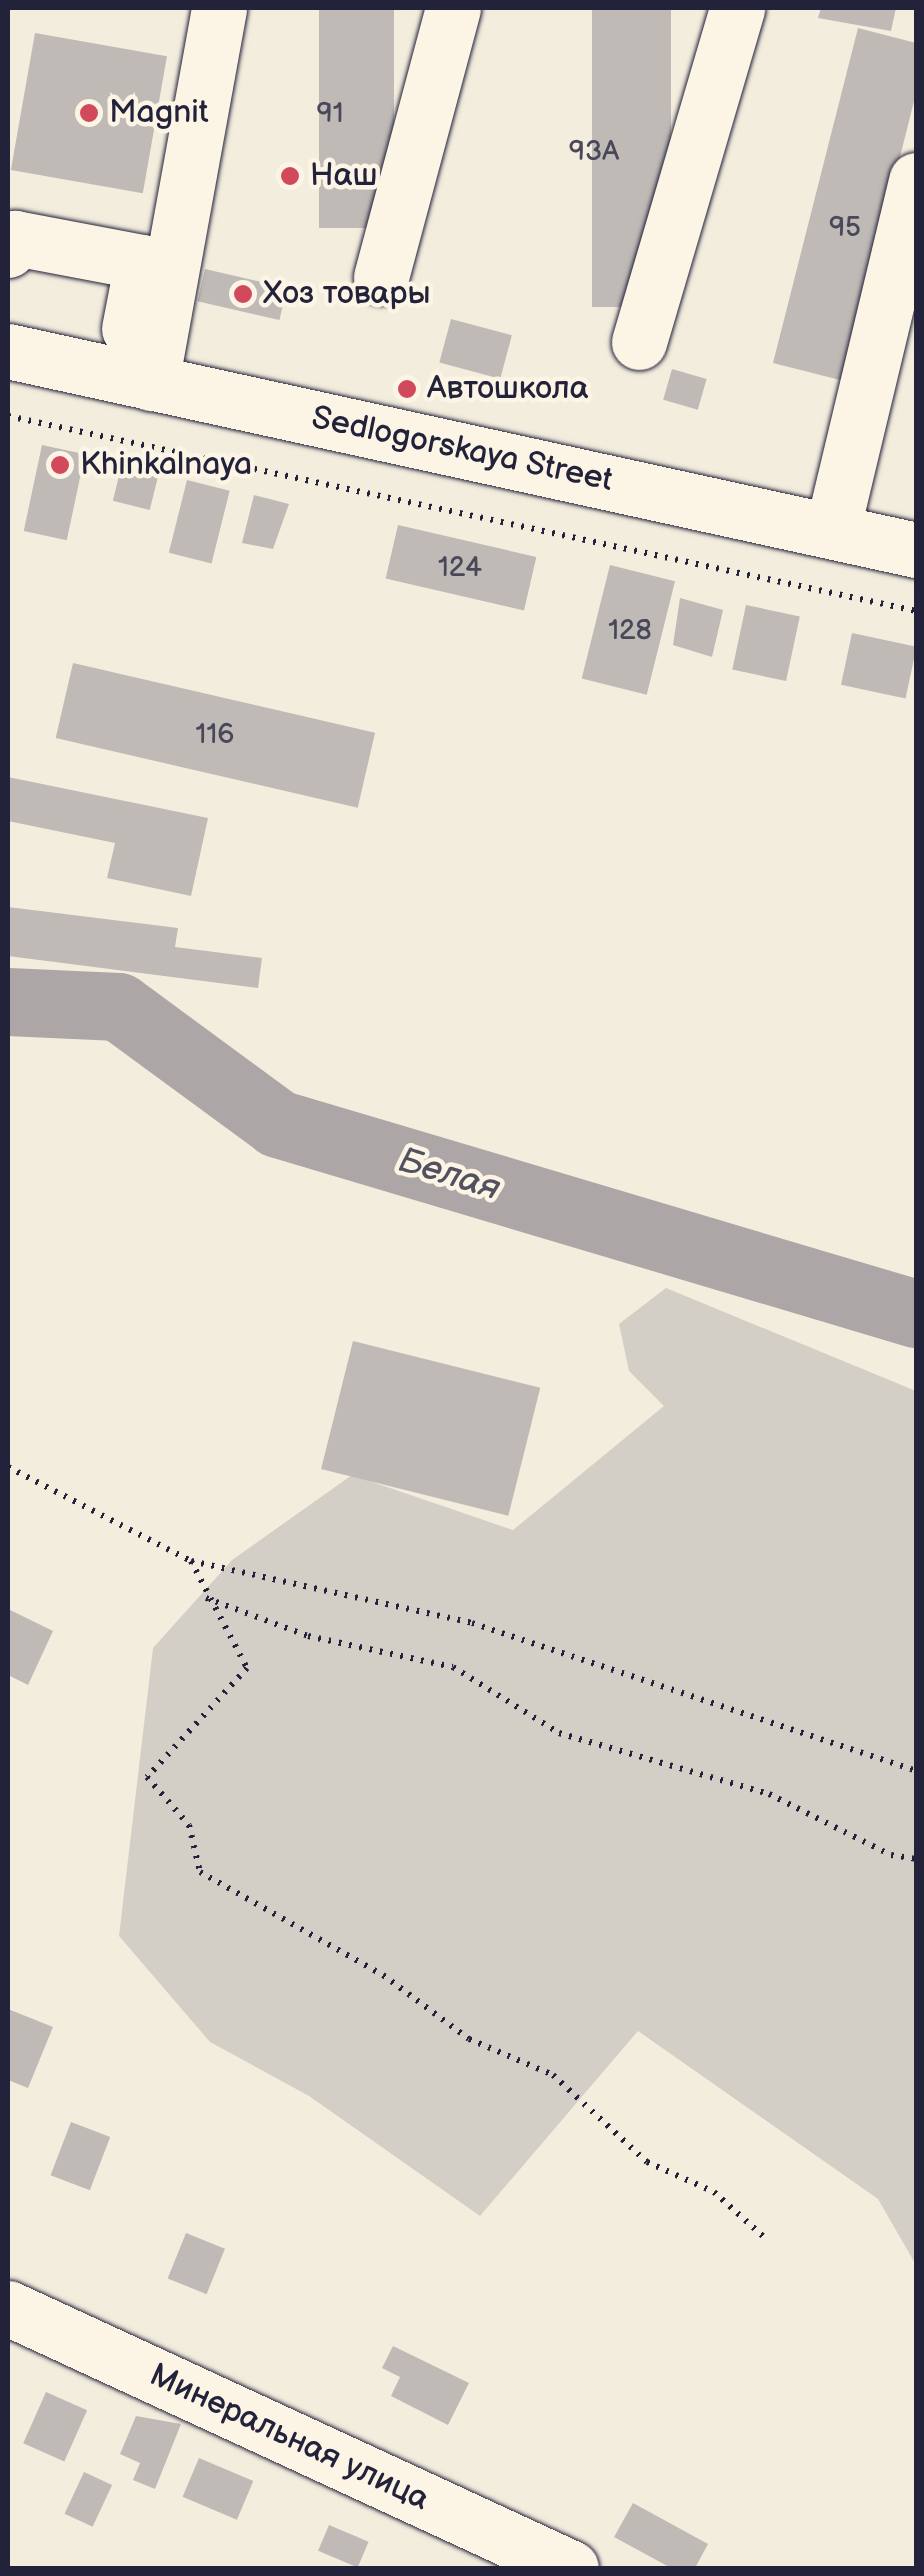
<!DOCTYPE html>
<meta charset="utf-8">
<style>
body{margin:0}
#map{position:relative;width:924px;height:2576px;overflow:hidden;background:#f3edde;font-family:"Balsamiq Sans",sans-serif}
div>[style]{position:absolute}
.green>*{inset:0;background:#d4cfc6}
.river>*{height:68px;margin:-34px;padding:0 34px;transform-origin:34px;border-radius:34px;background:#aca7a6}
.building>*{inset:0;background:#bfbab6;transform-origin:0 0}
.path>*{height:6px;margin-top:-3px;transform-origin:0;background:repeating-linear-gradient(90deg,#22223b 0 2.5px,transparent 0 10.5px)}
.roads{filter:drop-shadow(0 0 2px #22223b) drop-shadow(0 0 2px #22223b)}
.minor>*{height:55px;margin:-27.5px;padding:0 27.5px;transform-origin:27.5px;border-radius:27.5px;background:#fcf5e5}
.dots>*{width:28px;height:28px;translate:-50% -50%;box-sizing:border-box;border:5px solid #fcf5e5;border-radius:50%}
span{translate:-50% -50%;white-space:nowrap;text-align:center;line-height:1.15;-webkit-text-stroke:9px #fcf5e5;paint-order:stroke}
.number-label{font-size:28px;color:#49485a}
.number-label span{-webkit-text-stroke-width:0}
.poi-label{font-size:32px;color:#22223b}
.left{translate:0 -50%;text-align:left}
.street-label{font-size:32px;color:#22223b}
.water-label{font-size:35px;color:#525160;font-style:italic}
.frame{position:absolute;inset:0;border:10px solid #22223b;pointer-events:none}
</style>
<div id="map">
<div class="green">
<i style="clip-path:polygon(666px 1288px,916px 1391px,916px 2265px,878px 2199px,638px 2031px,480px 2216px,309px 2096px,210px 2042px,119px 1936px,153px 1648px,232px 1560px,352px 1475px,513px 1530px,664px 1406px,629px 1371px,619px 1324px)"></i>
</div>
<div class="river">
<i style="left:8px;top:1002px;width:111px;rotate:2.6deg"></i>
<i style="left:119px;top:1007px;width:197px;rotate:36.3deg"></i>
<i style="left:278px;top:1124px;width:666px;rotate:16.58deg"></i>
</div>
<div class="building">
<i style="left:319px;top:8px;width:75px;height:220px"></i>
<i style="left:592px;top:8px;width:79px;height:299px"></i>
<i style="clip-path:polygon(821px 8px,896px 8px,891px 31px,818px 18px)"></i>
<i style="clip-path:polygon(858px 28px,916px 43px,916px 93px,844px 381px,773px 363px)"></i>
<i style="left:35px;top:33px;width:134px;height:139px;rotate:10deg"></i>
<i style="left:205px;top:269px;width:84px;height:33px;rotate:13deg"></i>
<i style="left:451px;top:319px;width:63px;height:45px;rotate:15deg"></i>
<i style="left:672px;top:369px;width:36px;height:32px;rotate:16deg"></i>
<i style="left:42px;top:445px;width:44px;height:88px;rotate:12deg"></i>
<i style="left:123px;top:460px;width:38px;height:42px;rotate:14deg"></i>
<i style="left:187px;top:480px;width:44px;height:75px;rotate:14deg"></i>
<i style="clip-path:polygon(254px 495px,289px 504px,273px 549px,242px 543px)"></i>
<i style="left:398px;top:525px;width:142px;height:55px;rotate:13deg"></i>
<i style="left:610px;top:565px;width:67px;height:117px;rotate:14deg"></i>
<i style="clip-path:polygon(680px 598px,723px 610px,712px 657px,673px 645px)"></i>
<i style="left:746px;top:605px;width:55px;height:66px;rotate:12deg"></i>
<i style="left:852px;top:633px;width:66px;height:53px;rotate:12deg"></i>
<i style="left:73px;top:663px;width:310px;height:77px;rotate:13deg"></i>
<i style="clip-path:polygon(8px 777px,208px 818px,191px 896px,107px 878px,115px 843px,8px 821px)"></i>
<i style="clip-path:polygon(8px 907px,178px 928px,175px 947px,262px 958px,258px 988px,8px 956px)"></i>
<i style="left:353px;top:1341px;width:193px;height:132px;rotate:14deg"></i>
<i style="clip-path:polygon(8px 1609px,53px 1631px,28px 1685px,8px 1675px)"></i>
<i style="clip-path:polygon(8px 2009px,53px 2027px,28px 2088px,8px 2080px)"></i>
<i style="left:71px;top:2122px;width:42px;height:57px;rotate:21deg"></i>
<i style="left:186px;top:2233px;width:42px;height:49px;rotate:22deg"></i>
<i style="clip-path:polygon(393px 2346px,469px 2383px,448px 2425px,391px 2396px,400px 2377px,382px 2368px)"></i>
<i style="left:46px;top:2392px;width:45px;height:56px;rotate:24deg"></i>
<i style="clip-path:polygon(136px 2416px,181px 2424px,155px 2489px,133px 2480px,140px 2463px,120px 2454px)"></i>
<i style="left:199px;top:2458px;width:59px;height:42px;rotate:23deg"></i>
<i style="left:84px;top:2472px;width:31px;height:46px;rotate:25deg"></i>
<i style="clip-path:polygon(633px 2503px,708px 2544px,695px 2568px,671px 2568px,614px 2537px)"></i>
<i style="left:329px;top:2525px;width:43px;height:28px;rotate:23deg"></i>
</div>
<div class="path">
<i style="left:8px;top:416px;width:929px;rotate:12.12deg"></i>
<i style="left:8px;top:1467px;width:206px;rotate:27.2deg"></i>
<i style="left:191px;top:1561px;width:121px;rotate:62.4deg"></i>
<i style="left:247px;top:1668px;width:148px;rotate:132.5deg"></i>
<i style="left:147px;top:1777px;width:64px;rotate:48.8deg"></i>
<i style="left:189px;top:1825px;width:48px;rotate:76.8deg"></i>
<i style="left:200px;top:1872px;width:210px;rotate:29.4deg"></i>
<i style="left:383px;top:1975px;width:107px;rotate:36.7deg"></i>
<i style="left:469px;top:2039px;width:91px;rotate:23.2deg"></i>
<i style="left:553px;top:2075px;width:128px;rotate:42.8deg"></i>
<i style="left:647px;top:2162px;width:73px;rotate:24.1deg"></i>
<i style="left:714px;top:2192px;width:69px;rotate:42deg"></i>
<i style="left:191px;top:1561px;width:288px;rotate:12.4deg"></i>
<i style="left:472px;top:1623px;width:468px;rotate:18.4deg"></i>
<i style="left:206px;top:1598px;width:109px;rotate:20.4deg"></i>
<i style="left:308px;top:1636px;width:148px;rotate:12.1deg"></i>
<i style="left:453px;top:1667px;width:125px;rotate:31.9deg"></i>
<i style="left:559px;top:1733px;width:219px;rotate:16.2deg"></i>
<i style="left:769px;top:1794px;width:136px;rotate:26.6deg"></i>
<i style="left:891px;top:1855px;width:25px;rotate:9deg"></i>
</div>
<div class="roads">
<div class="minor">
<i style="left:8px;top:250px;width:14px;rotate:-60deg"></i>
<i style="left:15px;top:238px;width:129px;rotate:10.7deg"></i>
<i style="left:142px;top:262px;width:68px;rotate:101deg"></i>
<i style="left:381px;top:277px;width:278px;rotate:-75deg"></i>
<i style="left:639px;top:342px;width:348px;rotate:-73.6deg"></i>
<i style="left:8px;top:351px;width:930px;rotate:12.36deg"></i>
<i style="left:151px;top:383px;width:381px;rotate:-79.7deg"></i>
<i style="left:832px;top:531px;width:361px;rotate:-76.5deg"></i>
<i style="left:8px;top:2308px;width:620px;rotate:24.79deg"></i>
</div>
</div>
<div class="dots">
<i style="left:89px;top:113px;background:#d1495b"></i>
<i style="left:290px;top:176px;background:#d1495b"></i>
<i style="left:243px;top:294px;background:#d1495b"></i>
<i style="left:407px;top:389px;background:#d1495b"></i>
<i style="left:60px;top:465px;background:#d1495b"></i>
</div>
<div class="number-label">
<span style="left:330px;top:114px">91</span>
<span style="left:594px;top:152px">93А</span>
<span style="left:845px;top:228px">95</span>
<span style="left:460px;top:568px">124</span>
<span style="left:630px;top:631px">128</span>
<span style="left:215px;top:735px">116</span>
</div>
<div class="poi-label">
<span class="left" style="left:109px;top:113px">Magnit</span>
<span class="left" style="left:310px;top:176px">Наш</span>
<span class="left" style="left:263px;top:294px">Хоз товары</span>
<span class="left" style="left:427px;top:389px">Автошкола</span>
<span class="left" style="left:80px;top:465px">Khinkalnaya</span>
</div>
<div class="street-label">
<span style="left:462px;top:450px;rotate:12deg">Sedlogorskaya Street</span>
<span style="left:289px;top:2438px;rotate:25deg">Минеральная улица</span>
</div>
<div class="water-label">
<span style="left:449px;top:1175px;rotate:17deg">Белая</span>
</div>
<div class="frame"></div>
</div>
